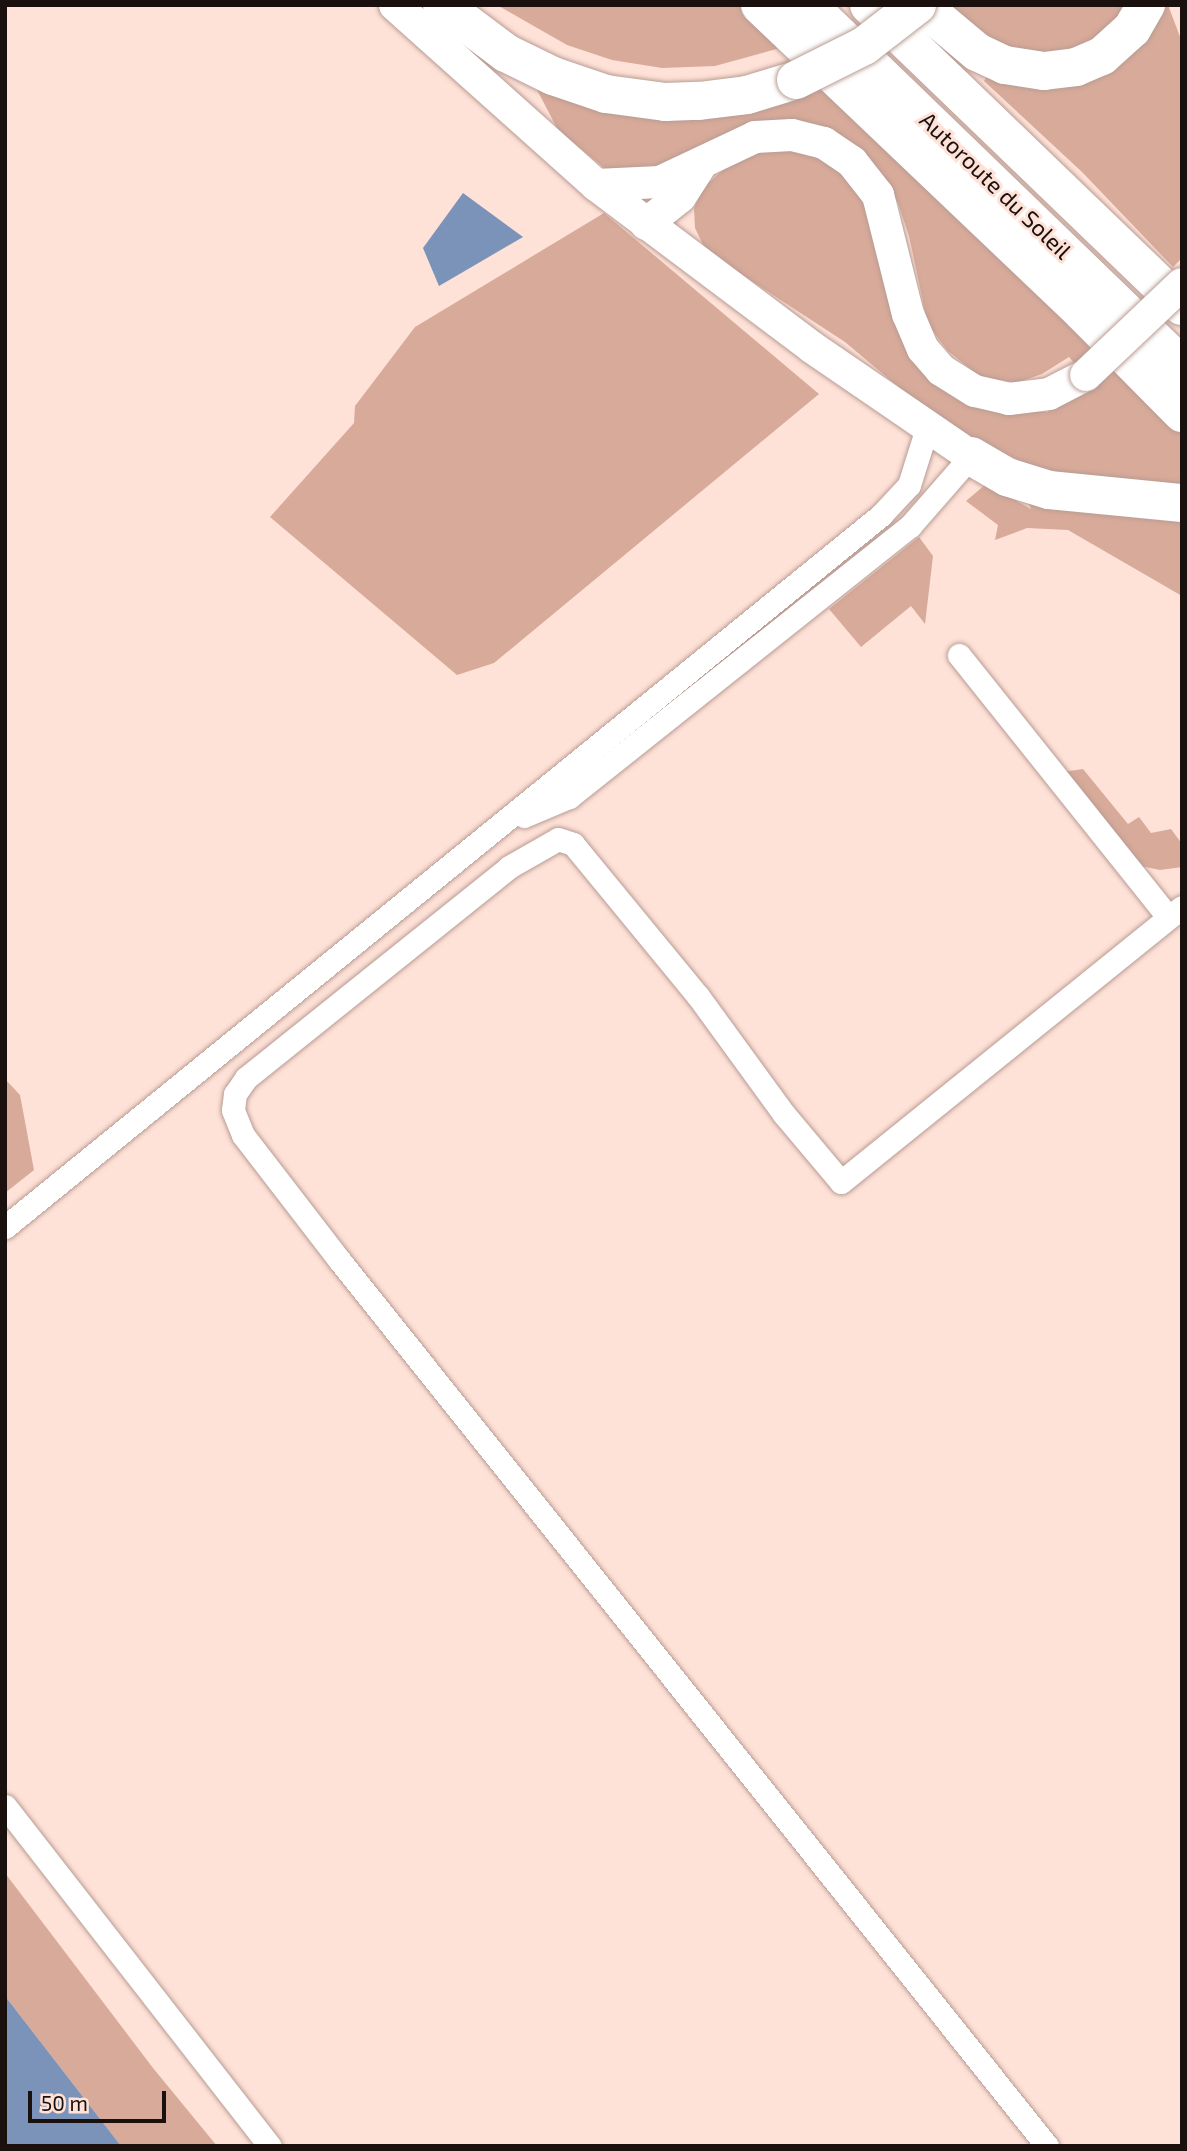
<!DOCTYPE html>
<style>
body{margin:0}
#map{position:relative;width:1187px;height:2151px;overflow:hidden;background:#fee1d7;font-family:"Exo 2",sans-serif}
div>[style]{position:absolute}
.green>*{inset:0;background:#d8aa9a}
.water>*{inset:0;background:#7b93b8}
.roads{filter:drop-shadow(0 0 2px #b89c93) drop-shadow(0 0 2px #b89c93)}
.street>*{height:23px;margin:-11.5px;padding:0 11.5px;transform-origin:11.5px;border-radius:11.5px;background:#fff}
.secondary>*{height:32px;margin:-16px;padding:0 16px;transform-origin:16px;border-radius:16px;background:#fff}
.highway>*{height:38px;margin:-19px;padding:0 19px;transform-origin:19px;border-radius:19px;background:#fff}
.bridges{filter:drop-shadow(0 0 2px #b89c93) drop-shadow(0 0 2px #b89c93)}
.secondary-bridge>*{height:32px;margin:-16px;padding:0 16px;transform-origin:16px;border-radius:16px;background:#fff}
.highway-bridge>*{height:38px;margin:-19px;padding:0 19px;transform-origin:19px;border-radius:19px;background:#fff}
span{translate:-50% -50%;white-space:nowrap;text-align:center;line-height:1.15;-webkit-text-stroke:6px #fee1d7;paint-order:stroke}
.street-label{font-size:23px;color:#1a100d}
.frame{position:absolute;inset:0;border:7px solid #1a100d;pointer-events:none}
.scale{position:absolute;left:28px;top:2091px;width:138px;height:32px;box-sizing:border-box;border:4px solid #1a100d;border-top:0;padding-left:9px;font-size:21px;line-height:24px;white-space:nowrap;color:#1a100d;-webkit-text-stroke:5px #fee1d7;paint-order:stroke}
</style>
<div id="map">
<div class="green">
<i style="clip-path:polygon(497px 5px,742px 5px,787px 46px,715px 66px,662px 68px,612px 60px,567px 45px)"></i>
<i style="clip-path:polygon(944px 5px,1134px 5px,1101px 46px,1009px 56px)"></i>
<i style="clip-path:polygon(1168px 5px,1182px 42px,1182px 258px,1173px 267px,1082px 172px,984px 81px,991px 70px,1143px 39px)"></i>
<i style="clip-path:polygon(535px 86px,824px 87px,1182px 430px,1182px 596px,1068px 530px,1027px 528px,995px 540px,998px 525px,966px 501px,986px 484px,1031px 509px,1029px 504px,1045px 472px,976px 441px,920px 405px,845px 342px,706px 251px,695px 228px,694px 208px,704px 187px,734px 160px,767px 148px,815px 154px,852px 182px,868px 213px,917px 364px,958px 400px,993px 410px,1048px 412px,1049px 407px,1094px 386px,1069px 357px,1042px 374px,1016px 383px,979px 376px,948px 351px,928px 325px,909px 236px,898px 203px,878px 169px,823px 128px,668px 168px,607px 170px,558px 130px)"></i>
<i style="clip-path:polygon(604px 213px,819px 394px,494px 663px,457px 675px,270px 517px,354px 423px,355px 406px,415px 327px)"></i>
<i style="clip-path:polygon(919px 537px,933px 556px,925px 624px,911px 606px,861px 647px,829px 609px)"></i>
<i style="clip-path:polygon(1083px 769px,1128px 824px,1139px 817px,1151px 833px,1171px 829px,1182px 844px,1182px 867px,1160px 870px,1141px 866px,1063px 772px)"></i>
<i style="clip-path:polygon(5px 1079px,20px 1095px,34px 1170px,5px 1193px)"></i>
<i style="clip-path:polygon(5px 1873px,153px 2068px,217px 2146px,121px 2146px,5px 1996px)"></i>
</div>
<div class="water">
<i style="clip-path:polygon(463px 193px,523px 237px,439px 286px,423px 248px)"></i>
<i style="clip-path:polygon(5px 1996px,121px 2146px,5px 2146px)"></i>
</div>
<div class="roads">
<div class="street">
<i style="left:959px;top:655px;width:335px;rotate:51.4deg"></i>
<i style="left:524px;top:816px;width:49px;rotate:-22.9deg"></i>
<i style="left:569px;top:797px;width:436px;rotate:-38.5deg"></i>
<i style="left:910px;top:526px;width:93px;rotate:-48.9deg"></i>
<i style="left:5px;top:1227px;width:1129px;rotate:-39.1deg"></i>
<i style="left:881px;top:515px;width:41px;rotate:-47deg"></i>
<i style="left:909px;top:485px;width:60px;rotate:-72.5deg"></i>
<i style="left:5px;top:1806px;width:431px;rotate:52.1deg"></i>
<i style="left:1047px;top:2146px;width:1133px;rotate:-128.62deg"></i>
<i style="left:340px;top:1261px;width:159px;rotate:-127.6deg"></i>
<i style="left:243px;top:1135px;width:27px;rotate:-112deg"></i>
<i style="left:233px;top:1110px;width:16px;rotate:-83deg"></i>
<i style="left:235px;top:1094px;width:19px;rotate:-55deg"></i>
<i style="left:246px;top:1078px;width:337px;rotate:-38.7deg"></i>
<i style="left:509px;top:867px;width:56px;rotate:-29.7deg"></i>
<i style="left:558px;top:839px;width:16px;rotate:18deg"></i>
<i style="left:573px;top:844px;width:197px;rotate:50.6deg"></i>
<i style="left:698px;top:996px;width:145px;rotate:54deg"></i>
<i style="left:783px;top:1113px;width:90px;rotate:50deg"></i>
<i style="left:841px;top:1182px;width:438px;rotate:-38.9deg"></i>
</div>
<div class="secondary">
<i style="left:395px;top:5px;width:270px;rotate:41.8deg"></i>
<i style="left:596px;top:185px;width:271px;rotate:36.9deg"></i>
<i style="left:813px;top:348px;width:191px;rotate:34.4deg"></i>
<i style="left:596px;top:185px;width:64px;rotate:-2.7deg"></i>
<i style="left:660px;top:182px;width:105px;rotate:-25.3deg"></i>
<i style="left:755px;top:137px;width:37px;rotate:-3deg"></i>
<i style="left:792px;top:135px;width:33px;rotate:14deg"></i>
<i style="left:824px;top:143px;width:34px;rotate:34deg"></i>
<i style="left:852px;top:162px;width:42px;rotate:51.8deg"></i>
<i style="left:878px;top:195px;width:123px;rotate:75.9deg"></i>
<i style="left:908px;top:314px;width:38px;rotate:67deg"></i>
<i style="left:923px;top:349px;width:28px;rotate:49deg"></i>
<i style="left:941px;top:370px;width:40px;rotate:32deg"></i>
<i style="left:975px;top:391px;width:35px;rotate:13deg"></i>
<i style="left:1009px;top:399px;width:40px;rotate:-7.1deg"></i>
<i style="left:1049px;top:394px;width:42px;rotate:-27.2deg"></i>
<i style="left:646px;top:224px;width:43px;rotate:-38.5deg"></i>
<i style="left:680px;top:197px;width:40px;rotate:-57.1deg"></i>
</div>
<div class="highway">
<i style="left:442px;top:5px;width:80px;rotate:36.9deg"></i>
<i style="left:506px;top:53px;width:52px;rotate:26.1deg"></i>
<i style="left:553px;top:76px;width:56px;rotate:18.8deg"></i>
<i style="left:606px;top:94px;width:60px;rotate:7.7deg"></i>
<i style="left:665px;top:102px;width:34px;rotate:-2deg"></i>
<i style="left:699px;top:101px;width:48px;rotate:-7.1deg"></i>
<i style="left:747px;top:95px;width:51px;rotate:-17deg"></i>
<i style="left:760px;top:5px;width:446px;rotate:43.6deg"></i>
<i style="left:1083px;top:313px;width:141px;rotate:45.3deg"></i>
<i style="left:808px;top:5px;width:520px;rotate:43.99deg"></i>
<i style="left:869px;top:5px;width:434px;rotate:43.9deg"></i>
<i style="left:921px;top:5px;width:73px;rotate:40deg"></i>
<i style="left:977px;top:52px;width:31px;rotate:25deg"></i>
<i style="left:1005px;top:65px;width:39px;rotate:9deg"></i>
<i style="left:1044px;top:71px;width:32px;rotate:-7deg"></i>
<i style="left:1076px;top:67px;width:28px;rotate:-23deg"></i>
<i style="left:1102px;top:56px;width:40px;rotate:-42deg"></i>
<i style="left:1132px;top:29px;width:28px;rotate:-60deg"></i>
<i style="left:971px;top:456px;width:42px;rotate:30.3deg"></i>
<i style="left:1007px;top:477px;width:44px;rotate:17.2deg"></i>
<i style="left:1049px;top:490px;width:134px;rotate:5.6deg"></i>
</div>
</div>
<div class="bridges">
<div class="secondary-bridge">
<i style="left:1086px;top:375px;width:132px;rotate:-43.5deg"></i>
</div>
<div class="highway-bridge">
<i style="left:796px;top:80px;width:76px;rotate:-26.6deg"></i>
<i style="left:864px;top:46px;width:67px;rotate:-37.7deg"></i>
</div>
</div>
<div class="street-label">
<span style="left:996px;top:185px;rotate:44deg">Autoroute du Soleil</span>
</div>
<div class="frame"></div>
<div class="scale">50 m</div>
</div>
